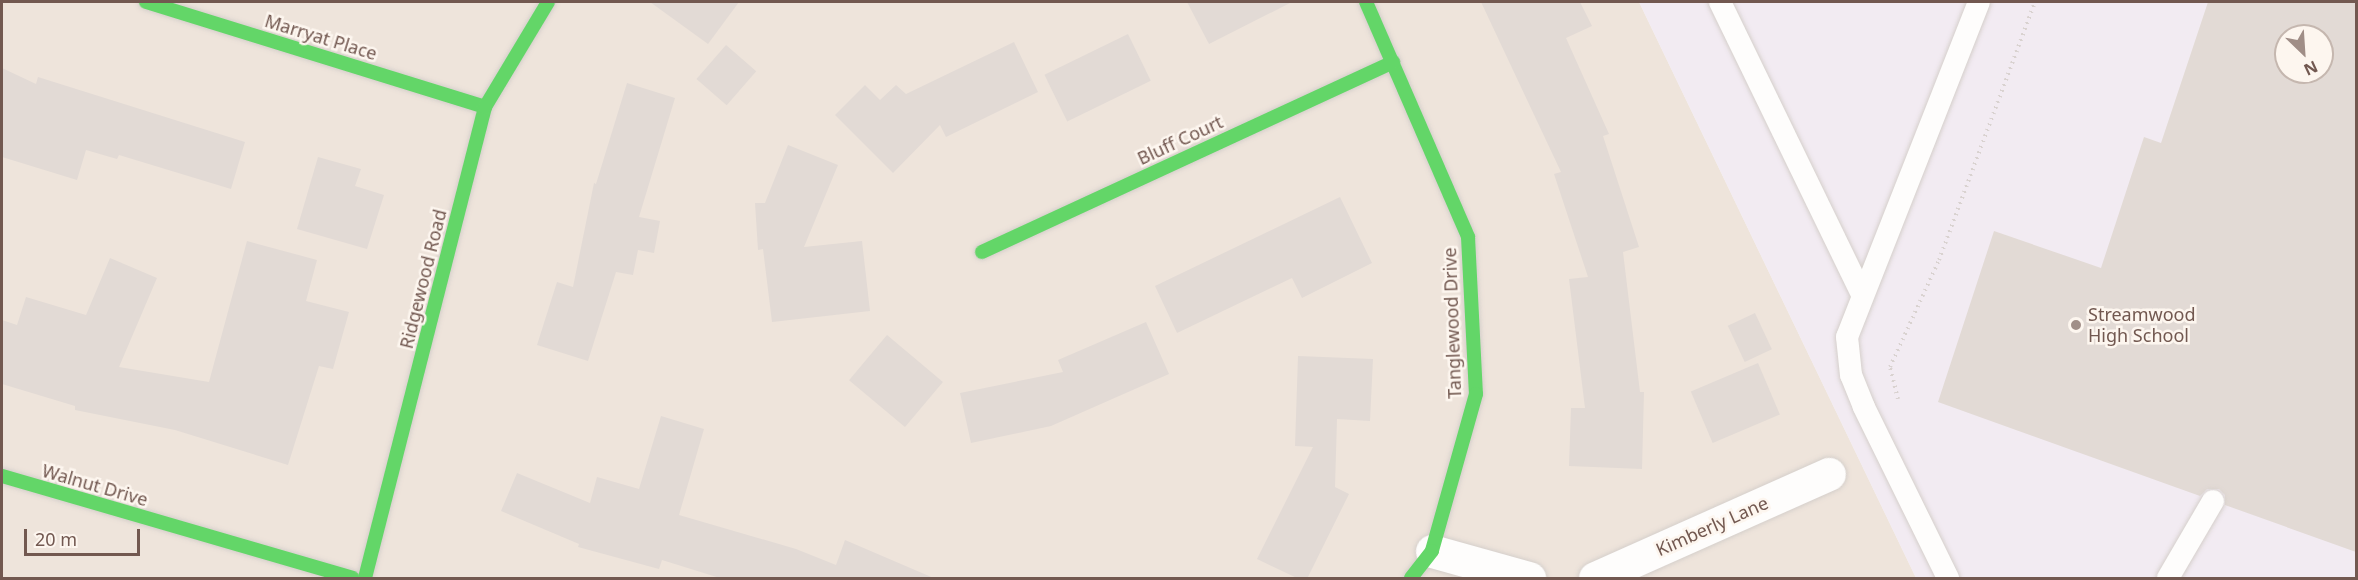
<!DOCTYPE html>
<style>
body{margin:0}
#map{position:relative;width:2358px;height:580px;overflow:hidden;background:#f6f2ed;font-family:"Noto Sans",sans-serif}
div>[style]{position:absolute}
.residential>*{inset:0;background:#eee4db}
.education>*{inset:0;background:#f2ebf2}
.building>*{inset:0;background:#e2dad5;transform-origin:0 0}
.path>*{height:4px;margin-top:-2px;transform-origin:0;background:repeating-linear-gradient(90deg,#d9d2d0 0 1.5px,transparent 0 6px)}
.roads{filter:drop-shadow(0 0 2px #d5cfcb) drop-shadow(0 0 2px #d5cfcb)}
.lane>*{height:22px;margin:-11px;padding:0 11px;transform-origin:11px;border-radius:11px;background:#fefdfc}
.street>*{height:33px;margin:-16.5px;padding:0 16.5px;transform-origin:16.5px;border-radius:16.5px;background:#fefdfc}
.fast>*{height:14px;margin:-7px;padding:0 7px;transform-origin:7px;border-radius:7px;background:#63d668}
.dots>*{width:16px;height:16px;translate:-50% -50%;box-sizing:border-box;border:3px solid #fdf6ef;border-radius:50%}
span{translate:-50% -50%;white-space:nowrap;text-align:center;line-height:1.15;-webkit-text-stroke:5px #fdf6ef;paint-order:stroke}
.street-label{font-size:18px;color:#725850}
.poi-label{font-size:18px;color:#725850}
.left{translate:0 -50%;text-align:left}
.frame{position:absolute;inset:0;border:3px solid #725850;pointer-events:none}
.north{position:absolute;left:2274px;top:24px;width:60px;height:60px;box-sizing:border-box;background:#fdf6ef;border:2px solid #c5b7af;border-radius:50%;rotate:155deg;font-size:16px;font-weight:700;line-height:24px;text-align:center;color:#725850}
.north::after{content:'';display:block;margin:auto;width:21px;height:27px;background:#a08e87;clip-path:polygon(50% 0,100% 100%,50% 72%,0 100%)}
.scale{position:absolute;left:24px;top:529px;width:116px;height:27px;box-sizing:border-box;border:3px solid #725850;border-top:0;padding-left:8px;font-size:18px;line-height:21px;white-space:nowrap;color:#725850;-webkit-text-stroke:4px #fdf6ef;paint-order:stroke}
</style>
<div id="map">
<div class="residential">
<i style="clip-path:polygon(2px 2px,1639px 2px,1916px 578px,2px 578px)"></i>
</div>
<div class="education">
<i style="clip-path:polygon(evenodd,1639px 2px,2356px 2px,2356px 578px,1916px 578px,1639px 2px,2286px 36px,2322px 36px,2322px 72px,2286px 72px,2286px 36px)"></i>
</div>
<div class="building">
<i style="clip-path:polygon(650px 2px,739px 2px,708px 44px)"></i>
<i style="clip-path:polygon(1187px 2px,1292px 2px,1209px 44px)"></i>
<i style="clip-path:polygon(1481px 2px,1580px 2px,1592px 26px,1566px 38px,1609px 134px,1603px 136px,1639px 247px,1623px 252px,1640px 392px,1644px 392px,1642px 469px,1569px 466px,1571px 408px,1585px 408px,1569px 279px,1588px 277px,1554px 174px,1561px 172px)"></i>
<i style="clip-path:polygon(evenodd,2208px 2px,2356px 2px,2356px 552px,2225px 505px,2225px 495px,2219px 489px,2207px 489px,2200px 496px,1938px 402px,1994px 231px,2101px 268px,2144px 137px,2161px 143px,2208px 2px,2286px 36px,2322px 36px,2322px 72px,2286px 72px,2286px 36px)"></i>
<i style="left:1128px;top:34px;width:52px;height:93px;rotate:64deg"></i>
<i style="clip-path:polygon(1014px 42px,1038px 92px,946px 137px,940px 125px,893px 173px,835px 115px,865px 85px,880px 100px,896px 85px,906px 94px)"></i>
<i style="left:726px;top:45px;width:40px;height:45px;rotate:41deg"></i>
<i style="clip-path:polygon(2px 68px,36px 84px,38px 77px,245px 142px,231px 189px,119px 155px,117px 159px,86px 150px,77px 180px,2px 157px)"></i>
<i style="clip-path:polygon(627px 83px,675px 98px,639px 217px,660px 221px,654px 253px,638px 250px,633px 275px,616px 272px,588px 361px,537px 345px,557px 282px,573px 287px,594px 183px,596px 184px)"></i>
<i style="clip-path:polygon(788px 145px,838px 165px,804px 247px,862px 241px,870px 311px,772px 322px,763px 249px,758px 250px,755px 203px,765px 203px)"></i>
<i style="clip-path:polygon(318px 157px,361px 169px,355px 186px,384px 195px,367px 249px,297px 229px)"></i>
<i style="clip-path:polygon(1340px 197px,1372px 263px,1302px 298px,1292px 278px,1177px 333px,1155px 286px)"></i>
<i style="clip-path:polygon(247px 241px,317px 260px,306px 301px,349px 312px,333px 369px,319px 366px,288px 465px,175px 430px,75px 410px,75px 406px,2px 384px,2px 320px,17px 325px,26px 297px,86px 315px,110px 258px,157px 278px,119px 367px,209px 382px)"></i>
<i style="left:1755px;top:313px;width:40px;height:30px;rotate:65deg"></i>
<i style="clip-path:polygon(1146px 322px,1169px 374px,1051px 426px,971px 443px,960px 393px,1063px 372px,1058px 360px)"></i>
<i style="left:887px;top:335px;width:73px;height:59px;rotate:40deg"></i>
<i style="clip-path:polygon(1298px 356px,1373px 359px,1370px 421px,1337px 419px,1335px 487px,1349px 494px,1307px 579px,1299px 579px,1257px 559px,1313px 447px,1295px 446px)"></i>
<i style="left:1758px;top:363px;width:56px;height:73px;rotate:67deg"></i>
<i style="clip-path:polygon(661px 416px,704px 429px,679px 515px,796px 549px,836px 565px,845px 540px,936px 579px,723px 579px,662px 560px,659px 569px,578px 547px,579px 544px,501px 511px,517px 473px,590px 503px,597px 477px,639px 489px)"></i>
</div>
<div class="path">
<i style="left:1898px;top:399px;width:33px;rotate:-104deg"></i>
<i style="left:1890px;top:367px;width:118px;rotate:-65.4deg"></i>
<i style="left:1939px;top:260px;width:275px;rotate:-69.6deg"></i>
</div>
<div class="roads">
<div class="lane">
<i style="left:1720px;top:2px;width:325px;rotate:64.1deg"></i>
<i style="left:1948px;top:578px;width:191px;rotate:-116.2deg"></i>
<i style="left:1864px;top:407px;width:35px;rotate:-112deg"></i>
<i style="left:1851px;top:375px;width:38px;rotate:-96deg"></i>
<i style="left:1847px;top:337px;width:360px;rotate:-68.5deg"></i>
<i style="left:2168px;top:578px;width:89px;rotate:-59.7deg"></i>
</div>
<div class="street">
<i style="left:1432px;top:551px;width:101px;rotate:15.6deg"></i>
<i style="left:1595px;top:578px;width:256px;rotate:-24deg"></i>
</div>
<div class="fast">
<i style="left:146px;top:2px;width:355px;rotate:17.2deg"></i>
<i style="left:1366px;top:2px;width:256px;rotate:66.5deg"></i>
<i style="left:1468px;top:237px;width:157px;rotate:87.1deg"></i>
<i style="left:1476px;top:394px;width:163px;rotate:105.7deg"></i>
<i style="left:1432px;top:551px;width:34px;rotate:128deg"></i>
<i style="left:982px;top:252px;width:453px;rotate:-24.8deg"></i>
<i style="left:2px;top:476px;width:365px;rotate:16.2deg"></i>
<i style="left:365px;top:578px;width:486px;rotate:-75.7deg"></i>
<i style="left:485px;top:107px;width:122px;rotate:-59deg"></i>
</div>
</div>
<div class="dots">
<i style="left:2076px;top:325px;background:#a08e87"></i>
</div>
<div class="street-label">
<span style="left:321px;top:37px;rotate:17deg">Marryat Place</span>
<span style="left:1180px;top:140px;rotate:-25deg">Bluff Court</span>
<span style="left:423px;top:279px;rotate:-76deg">Ridgewood Road</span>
<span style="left:1452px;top:323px;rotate:-92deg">Tanglewood Drive</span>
<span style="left:95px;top:485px;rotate:16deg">Walnut Drive</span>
<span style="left:1712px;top:526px;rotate:-24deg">Kimberly Lane</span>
</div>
<div class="poi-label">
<span class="left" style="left:2088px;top:325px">Streamwood<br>High School</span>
</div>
<div class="frame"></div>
<div class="north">N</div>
<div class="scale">20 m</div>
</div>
